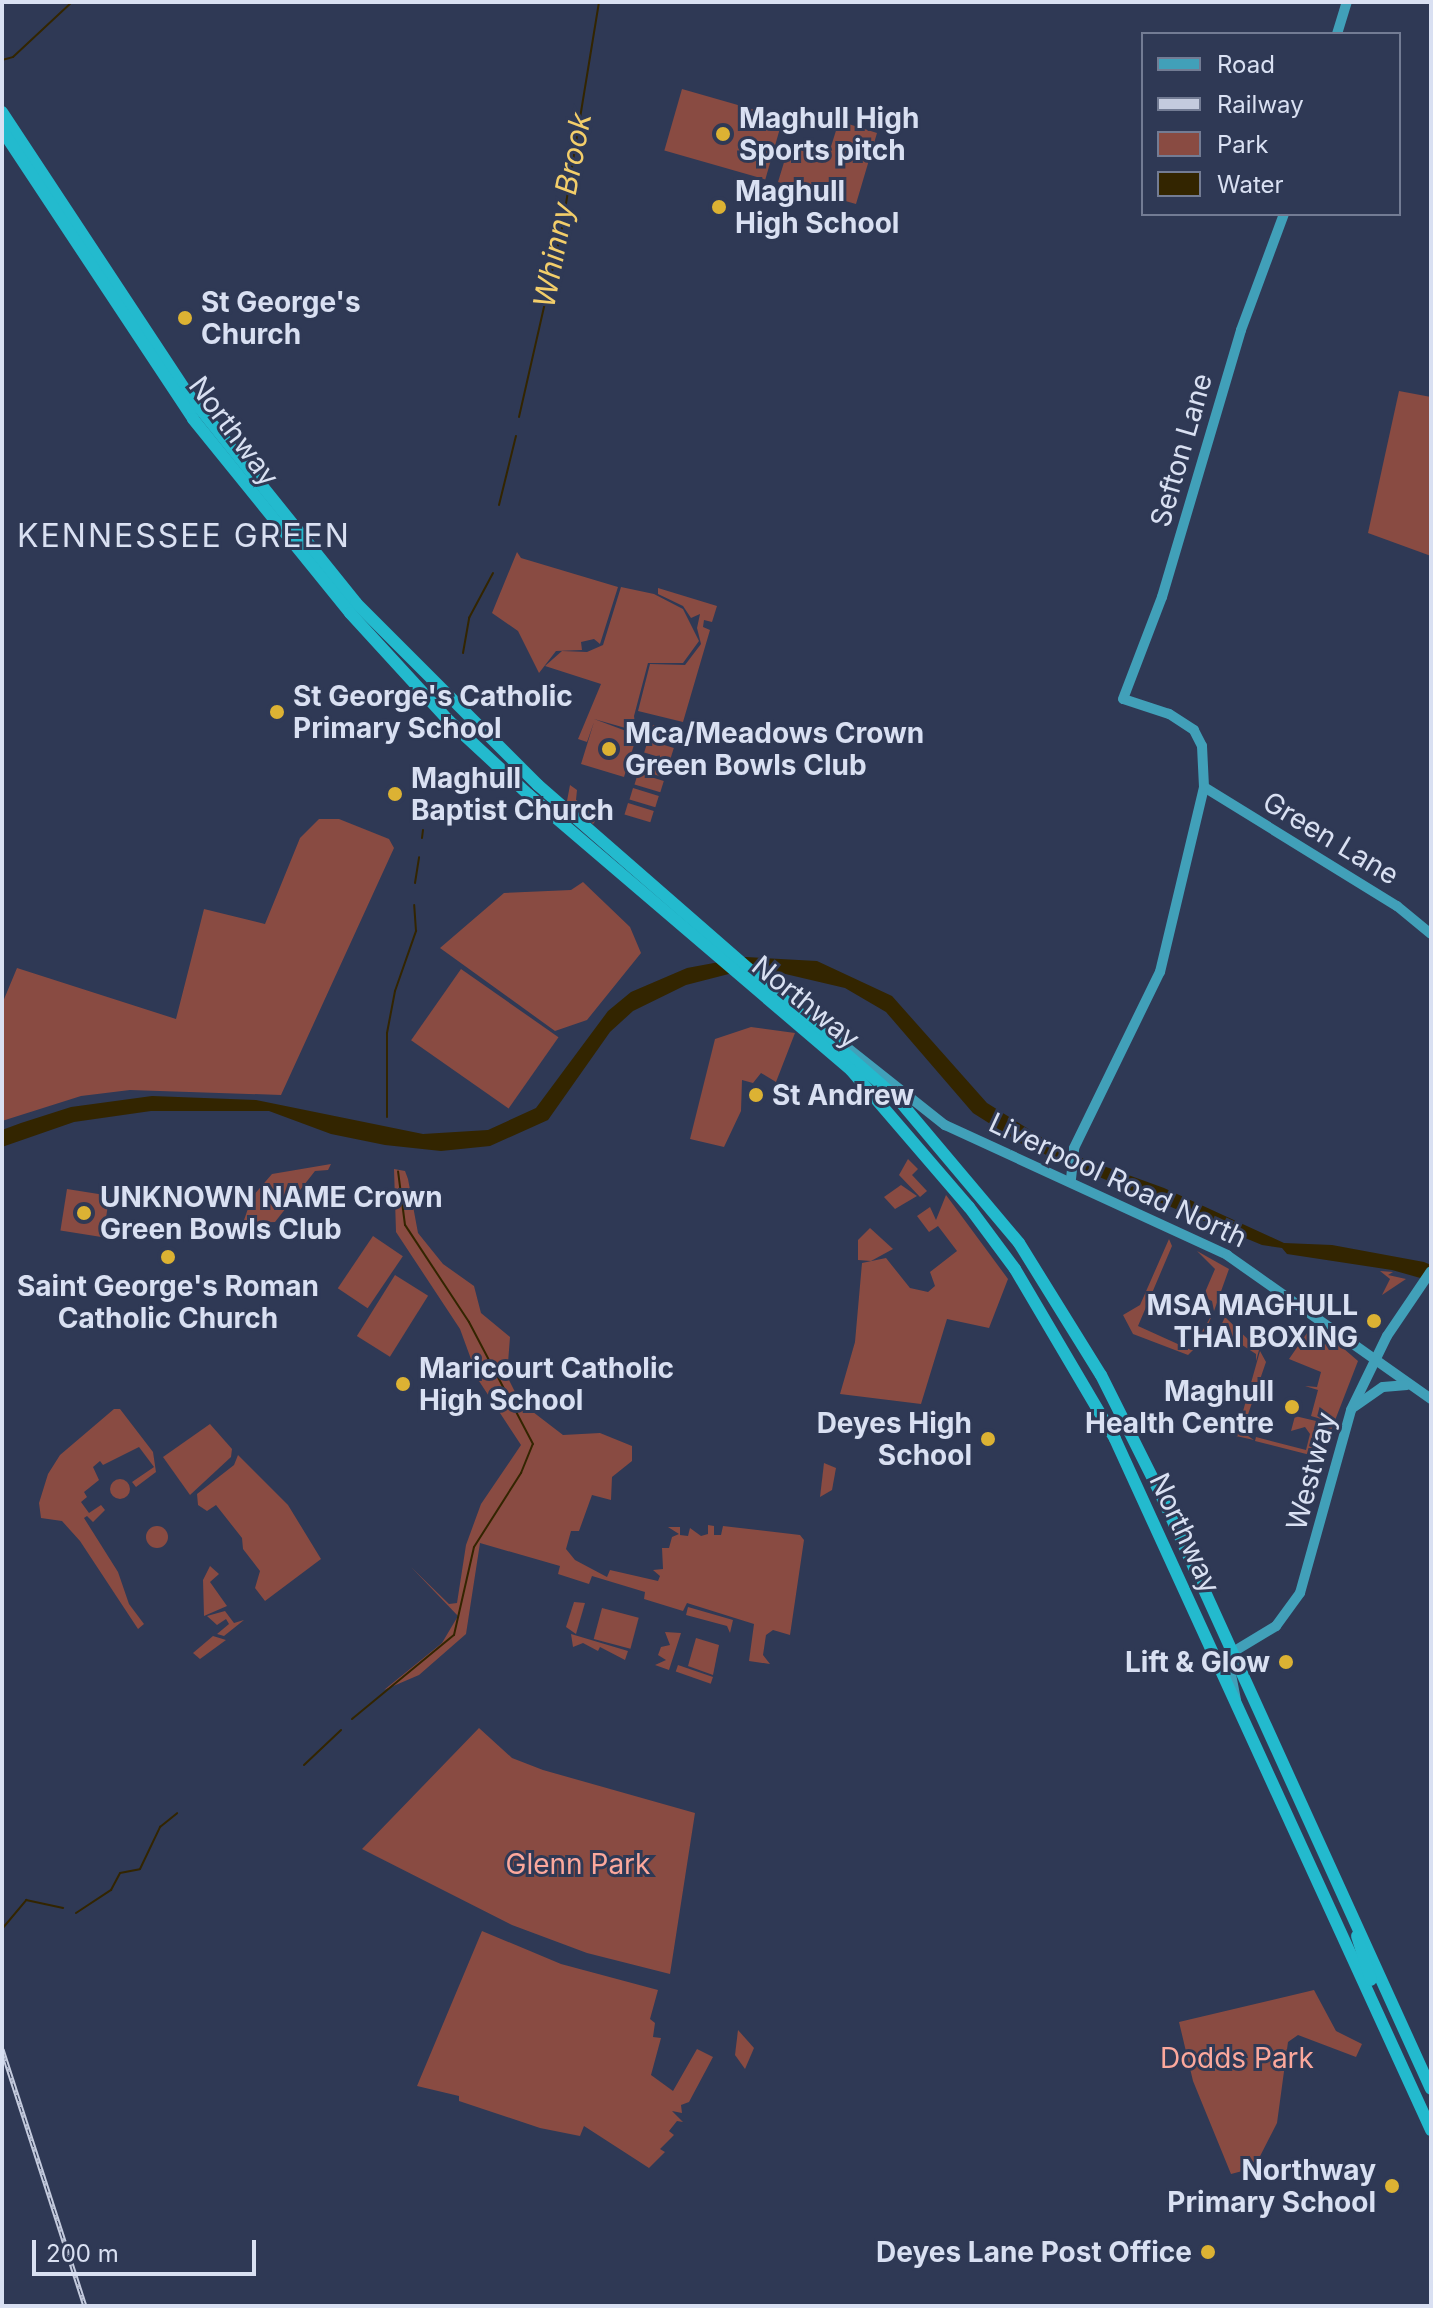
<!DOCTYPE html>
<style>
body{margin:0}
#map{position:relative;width:1433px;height:2308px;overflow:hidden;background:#2f3955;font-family:Inter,sans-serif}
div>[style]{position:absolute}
.green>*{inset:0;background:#894b42;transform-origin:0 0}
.round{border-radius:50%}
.water>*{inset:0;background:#332500}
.stream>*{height:2px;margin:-1px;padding:0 1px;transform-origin:1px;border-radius:1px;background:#332500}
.major>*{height:10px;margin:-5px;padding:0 5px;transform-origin:5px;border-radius:5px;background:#41a0b9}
.highway>*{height:12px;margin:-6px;padding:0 6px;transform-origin:6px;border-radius:6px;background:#23bace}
.rail>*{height:5px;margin-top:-2.5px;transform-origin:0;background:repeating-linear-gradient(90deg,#2f3955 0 6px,#c4cbde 0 12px);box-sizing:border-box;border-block:2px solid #c4cbde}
.dots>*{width:22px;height:22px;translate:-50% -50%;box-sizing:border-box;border:4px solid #2f3955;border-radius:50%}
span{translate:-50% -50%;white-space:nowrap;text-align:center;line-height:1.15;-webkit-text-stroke:6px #2f3955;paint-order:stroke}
.poi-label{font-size:28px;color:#d9e0f2;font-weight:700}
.left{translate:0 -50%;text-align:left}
.right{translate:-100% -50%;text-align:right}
.street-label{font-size:28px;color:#d9e0f2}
.park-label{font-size:28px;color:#fca89c}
.water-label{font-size:30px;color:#f3ce6a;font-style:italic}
.quarter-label{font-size:32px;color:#d9e0f2;letter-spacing:2px}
.frame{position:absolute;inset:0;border:4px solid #d9e0f2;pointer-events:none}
.legend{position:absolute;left:1141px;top:32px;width:260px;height:184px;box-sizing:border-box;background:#2f3955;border:2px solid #737c94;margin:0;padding:10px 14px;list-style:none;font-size:24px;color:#d9e0f2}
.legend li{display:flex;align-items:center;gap:16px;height:40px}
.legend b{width:40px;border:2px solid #737c94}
.scale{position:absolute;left:32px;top:2240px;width:224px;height:36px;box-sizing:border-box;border:4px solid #d9e0f2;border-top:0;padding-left:10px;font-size:24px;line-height:28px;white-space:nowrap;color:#d9e0f2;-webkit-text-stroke:6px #2f3955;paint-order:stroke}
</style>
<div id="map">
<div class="green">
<i style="left:682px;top:89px;width:105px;height:64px;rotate:16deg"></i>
<i style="clip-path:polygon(839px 121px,877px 133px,856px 204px,778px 182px,789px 146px,828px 156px)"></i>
<i style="clip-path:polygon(1399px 391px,1431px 397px,1431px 556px,1368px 533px)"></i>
<i style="clip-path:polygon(517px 552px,521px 558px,618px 587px,600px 644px,594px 639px,581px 642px,582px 650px,556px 651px,539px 673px,518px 631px,492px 613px)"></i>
<i style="clip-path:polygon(621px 587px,654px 594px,683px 609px,699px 641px,683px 663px,648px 663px,634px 716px,636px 731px,594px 719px,637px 735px,624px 777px,581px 764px,594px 722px,587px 742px,578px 739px,601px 684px,545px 666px,562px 651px,587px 652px,603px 645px)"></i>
<i style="clip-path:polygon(658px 588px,717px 606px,712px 622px,704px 620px,703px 627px,710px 630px,683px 722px,638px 711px,650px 664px,685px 665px,701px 644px,697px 628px,700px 614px,691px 618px,683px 606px,658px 594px)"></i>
<i style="left:653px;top:725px;width:26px;height:12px;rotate:16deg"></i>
<i style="left:648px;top:740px;width:27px;height:13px;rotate:17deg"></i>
<i style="left:643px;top:757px;width:26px;height:13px;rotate:18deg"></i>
<i style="left:638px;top:773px;width:27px;height:12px;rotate:17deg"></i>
<i style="clip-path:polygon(570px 785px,577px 790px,576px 800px,600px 815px,593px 824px,567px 801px)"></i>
<i style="left:633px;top:788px;width:27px;height:12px;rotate:17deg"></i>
<i style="left:628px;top:803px;width:27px;height:12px;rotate:17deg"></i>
<i style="clip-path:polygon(319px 819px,339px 819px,389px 839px,394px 848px,281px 1095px,130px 1090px,81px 1096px,2px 1121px,2px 1004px,17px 968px,176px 1019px,204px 909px,265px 924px,300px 838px)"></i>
<i style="clip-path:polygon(583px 882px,630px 927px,641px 953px,587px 1020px,555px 1031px,440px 948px,504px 893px,571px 890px)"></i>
<i style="left:461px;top:969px;width:119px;height:87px;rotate:35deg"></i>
<i style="clip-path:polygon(751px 1027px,795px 1033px,776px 1082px,761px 1073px,753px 1083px,742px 1080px,741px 1111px,724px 1147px,690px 1139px,715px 1039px)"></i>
<i style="clip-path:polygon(908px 1159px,918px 1169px,912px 1175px,927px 1191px,920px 1197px,899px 1175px)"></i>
<i style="clip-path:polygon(331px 1164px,328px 1170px,315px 1171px,275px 1222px,243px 1223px,252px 1197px,272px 1174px)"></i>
<i style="clip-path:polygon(394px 1169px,405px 1171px,408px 1179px,418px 1233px,443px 1264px,474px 1286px,481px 1313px,510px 1337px,507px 1376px,520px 1402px,563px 1435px,600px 1433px,632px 1446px,632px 1461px,612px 1477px,611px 1500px,592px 1495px,579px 1531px,571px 1531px,566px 1549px,575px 1560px,607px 1577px,610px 1570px,658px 1581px,660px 1576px,653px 1570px,663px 1569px,662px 1548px,669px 1548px,672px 1537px,679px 1534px,668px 1527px,680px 1527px,680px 1535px,688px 1536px,690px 1528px,701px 1536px,708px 1534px,708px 1525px,714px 1526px,714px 1535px,721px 1535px,723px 1526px,800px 1535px,804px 1540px,790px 1635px,773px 1630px,766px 1635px,763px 1655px,770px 1664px,749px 1661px,754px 1624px,687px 1603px,683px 1611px,644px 1599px,645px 1592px,592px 1576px,589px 1584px,558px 1574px,560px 1566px,480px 1543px,466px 1634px,419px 1675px,384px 1690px,442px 1643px,458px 1616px,411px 1567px,449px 1604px,457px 1603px,466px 1545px,481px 1504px,521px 1445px,479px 1381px,460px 1329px,396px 1232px)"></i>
<i style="clip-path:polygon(901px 1185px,917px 1196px,895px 1209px,884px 1197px)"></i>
<i style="left:67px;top:1189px;width:43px;height:42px;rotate:9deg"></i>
<i style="clip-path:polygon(946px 1195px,1008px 1279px,989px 1328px,947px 1319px,921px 1404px,840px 1394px,855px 1342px,862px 1263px,886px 1258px,910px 1288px,928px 1292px,935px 1286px,930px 1272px,957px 1251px,938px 1226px,929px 1232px,917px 1216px,930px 1207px,936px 1220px)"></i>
<i style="clip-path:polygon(870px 1228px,893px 1249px,871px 1261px,858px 1260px,858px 1240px)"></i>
<i style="left:373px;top:1236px;width:36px;height:63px;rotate:34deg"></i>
<i style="clip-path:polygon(1169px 1239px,1172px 1246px,1138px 1326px,1191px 1350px,1213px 1313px,1200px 1343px,1188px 1355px,1133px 1334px,1123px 1315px,1140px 1305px)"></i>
<i style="clip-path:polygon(1197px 1251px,1229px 1269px,1214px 1311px,1212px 1301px,1203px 1297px,1215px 1269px)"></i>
<i style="clip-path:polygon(1380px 1271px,1393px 1272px,1388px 1275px,1406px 1279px,1382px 1295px,1390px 1279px)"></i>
<i style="left:395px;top:1275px;width:39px;height:72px;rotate:32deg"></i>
<i style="clip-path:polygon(1225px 1317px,1259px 1350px,1256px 1361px,1256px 1354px,1219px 1330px)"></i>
<i style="clip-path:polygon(1314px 1323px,1358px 1361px,1334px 1423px,1311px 1416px,1318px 1390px,1305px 1386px,1317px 1387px,1321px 1372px,1289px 1359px)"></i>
<i style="clip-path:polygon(1260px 1351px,1266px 1362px,1242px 1432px,1254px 1440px,1236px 1436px)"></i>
<i style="clip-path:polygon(114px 1409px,120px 1409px,153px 1452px,156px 1472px,136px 1487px,132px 1482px,154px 1467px,139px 1447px,103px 1465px,100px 1461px,93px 1467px,99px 1480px,84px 1492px,87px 1497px,81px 1502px,89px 1513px,101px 1505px,105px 1510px,93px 1522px,87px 1516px,84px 1518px,118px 1572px,129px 1604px,144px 1624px,138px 1629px,80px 1541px,62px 1521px,41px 1518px,39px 1503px,48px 1474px,60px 1455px)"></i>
<i style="clip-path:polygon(1295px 1416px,1333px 1425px,1322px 1458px,1255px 1441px,1256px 1437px,1306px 1450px,1310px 1434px,1305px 1427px,1291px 1431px)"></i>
<i style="clip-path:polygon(210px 1424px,232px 1449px,231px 1457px,190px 1495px,163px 1457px)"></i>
<i style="clip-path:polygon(238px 1455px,288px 1505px,321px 1559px,265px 1601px,255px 1588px,260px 1571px,243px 1549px,242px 1538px,216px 1505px,207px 1511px,198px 1505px,197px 1494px,234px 1465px)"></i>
<i style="clip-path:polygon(824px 1463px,836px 1468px,832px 1490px,820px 1497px)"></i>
<i class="round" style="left:110px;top:1479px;width:20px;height:20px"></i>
<i class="round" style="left:146px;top:1526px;width:22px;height:22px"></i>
<i style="clip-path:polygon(210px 1566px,219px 1574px,210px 1582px,227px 1606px,204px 1616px,203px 1580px)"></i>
<i style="clip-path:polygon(574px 1602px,585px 1603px,576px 1634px,566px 1627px)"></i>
<i style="clip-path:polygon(688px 1607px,733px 1620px,730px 1633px,727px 1626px,686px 1615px)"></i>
<i style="left:602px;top:1608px;width:38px;height:32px;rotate:15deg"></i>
<i style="clip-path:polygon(225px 1611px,234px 1623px,244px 1620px,224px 1636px,217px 1634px,229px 1624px,226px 1619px,217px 1625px,207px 1616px)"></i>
<i style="clip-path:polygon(665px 1632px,681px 1633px,669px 1670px,655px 1665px,666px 1660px,658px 1655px,661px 1647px,670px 1645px)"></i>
<i style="clip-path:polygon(571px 1634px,628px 1651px,625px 1660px,600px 1647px,598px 1651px,583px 1643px,573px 1647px)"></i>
<i style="clip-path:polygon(213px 1636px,226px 1640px,200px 1659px,193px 1653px)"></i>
<i style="clip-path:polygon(696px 1638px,719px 1645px,713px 1675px,688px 1666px)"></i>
<i style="left:678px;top:1665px;width:37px;height:7px;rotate:19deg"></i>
<i style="clip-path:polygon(479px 1728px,512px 1758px,543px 1770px,695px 1813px,670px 1974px,587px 1953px,512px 1925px,362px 1849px)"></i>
<i style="clip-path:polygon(482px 1931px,561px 1964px,658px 1990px,650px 2019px,655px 2023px,653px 2037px,661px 2038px,651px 2075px,673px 2091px,697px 2049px,713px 2057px,689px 2102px,681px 2105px,682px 2113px,672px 2111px,683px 2122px,677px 2121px,669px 2131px,674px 2135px,660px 2149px,665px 2152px,649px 2168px,584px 2126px,580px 2136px,540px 2128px,459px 2101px,459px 2096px,417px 2086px)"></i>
<i style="clip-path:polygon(1314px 1990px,1336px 2031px,1362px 2044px,1356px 2057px,1298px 2035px,1288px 2042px,1277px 2123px,1254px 2168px,1231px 2174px,1193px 2081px,1179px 2022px)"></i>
<i style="clip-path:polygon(738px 2030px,754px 2048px,745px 2069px,735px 2055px)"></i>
</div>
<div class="water">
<i style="clip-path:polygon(746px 957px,817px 961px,892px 996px,987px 1103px,1065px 1152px,1164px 1188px,1284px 1243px,1332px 1245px,1424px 1262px,1431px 1265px,1431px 1281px,1392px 1270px,1287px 1254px,1282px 1248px,1262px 1245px,1025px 1146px,973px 1113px,886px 1012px,845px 988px,756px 967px,686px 985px,633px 1011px,610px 1032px,548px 1120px,490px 1146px,441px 1151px,385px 1145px,331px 1134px,269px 1111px,151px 1111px,74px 1122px,2px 1147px,2px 1130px,21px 1123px,71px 1107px,152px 1096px,256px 1100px,423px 1134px,488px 1130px,536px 1108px,608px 1011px,631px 992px,687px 968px)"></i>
</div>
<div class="stream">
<i style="left:167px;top:2px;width:2px"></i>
<i style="left:2px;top:60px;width:11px;rotate:-15deg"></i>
<i style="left:13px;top:57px;width:81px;rotate:-43deg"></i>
<i style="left:519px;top:417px;width:194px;rotate:-77.2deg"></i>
<i style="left:562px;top:228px;width:229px;rotate:-80.7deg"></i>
<i style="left:499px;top:505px;width:71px;rotate:-76.2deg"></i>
<i style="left:463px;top:653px;width:36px;rotate:-80deg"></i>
<i style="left:469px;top:618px;width:51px;rotate:-61.9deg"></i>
<i style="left:422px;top:838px;width:8px;rotate:-83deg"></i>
<i style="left:415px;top:883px;width:26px;rotate:-81deg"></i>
<i style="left:387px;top:1117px;width:84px;rotate:-90deg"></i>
<i style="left:387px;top:1033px;width:43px;rotate:-79.2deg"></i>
<i style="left:395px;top:991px;width:64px;rotate:-70.7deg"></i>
<i style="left:416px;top:931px;width:26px;rotate:-94deg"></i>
<i style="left:352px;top:1719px;width:132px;rotate:-39.5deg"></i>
<i style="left:454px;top:1635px;width:90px;rotate:-77.2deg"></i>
<i style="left:474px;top:1547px;width:88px;rotate:-57.6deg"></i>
<i style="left:521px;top:1473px;width:31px;rotate:-68deg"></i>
<i style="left:533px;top:1444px;width:138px;rotate:-117.7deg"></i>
<i style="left:469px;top:1322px;width:116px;rotate:-123.4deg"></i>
<i style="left:405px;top:1225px;width:54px;rotate:-97.4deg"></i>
<i style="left:304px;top:1765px;width:51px;rotate:-43.4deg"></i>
<i style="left:76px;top:1913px;width:42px;rotate:-33.3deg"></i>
<i style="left:111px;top:1890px;width:19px;rotate:-62deg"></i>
<i style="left:120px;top:1873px;width:20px;rotate:-11deg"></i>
<i style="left:140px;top:1869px;width:47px;rotate:-64.5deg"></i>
<i style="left:160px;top:1827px;width:22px;rotate:-39deg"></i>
<i style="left:2px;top:1929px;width:38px;rotate:-50deg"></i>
<i style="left:26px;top:1900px;width:38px;rotate:12deg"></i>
</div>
<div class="major">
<i style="left:1337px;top:34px;width:34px;rotate:-73deg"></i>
<i style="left:1204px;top:787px;width:227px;rotate:31.7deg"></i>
<i style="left:1397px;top:906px;width:44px;rotate:39.5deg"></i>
<i style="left:830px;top:1034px;width:147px;rotate:38.4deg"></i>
<i style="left:945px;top:1125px;width:311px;rotate:24.7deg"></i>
<i style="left:1227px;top:1255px;width:250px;rotate:35.2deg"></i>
<i style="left:1071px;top:1179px;width:31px;rotate:-84deg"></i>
<i style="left:1074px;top:1148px;width:196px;rotate:-64deg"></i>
<i style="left:1160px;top:972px;width:190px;rotate:-76.6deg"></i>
<i style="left:1204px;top:787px;width:41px;rotate:-92.8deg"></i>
<i style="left:1202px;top:746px;width:18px;rotate:-117deg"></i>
<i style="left:1194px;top:730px;width:30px;rotate:-147deg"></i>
<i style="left:1169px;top:714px;width:48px;rotate:-161.9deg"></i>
<i style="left:1123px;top:699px;width:109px;rotate:-69.1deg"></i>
<i style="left:1162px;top:597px;width:278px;rotate:-73.5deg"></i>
<i style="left:1241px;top:330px;width:124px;rotate:-69.7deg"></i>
<i style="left:1354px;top:1407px;width:35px;rotate:-35deg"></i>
<i style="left:1383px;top:1387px;width:24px;rotate:-5deg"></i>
<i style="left:1233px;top:1652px;width:13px;rotate:108deg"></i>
<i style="left:1229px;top:1664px;width:37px;rotate:79deg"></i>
<i style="left:1218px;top:1661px;width:68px;rotate:-31.1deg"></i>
<i style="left:1276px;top:1626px;width:41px;rotate:-54deg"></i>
<i style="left:1300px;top:1593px;width:190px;rotate:-74.4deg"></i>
<i style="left:1351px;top:1410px;width:82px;rotate:-64.1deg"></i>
<i style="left:1387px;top:1336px;width:78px;rotate:-55.9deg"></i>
</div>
<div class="highway">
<i style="left:2px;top:112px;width:333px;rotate:56.6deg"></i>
<i style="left:185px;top:390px;width:273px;rotate:51.2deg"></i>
<i style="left:356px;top:603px;width:257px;rotate:45deg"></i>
<i style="left:538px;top:785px;width:476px;rotate:41.1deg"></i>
<i style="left:897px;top:1098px;width:189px;rotate:49.9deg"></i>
<i style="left:1019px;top:1243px;width:155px;rotate:58.2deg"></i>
<i style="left:1101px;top:1375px;width:134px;rotate:63.4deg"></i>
<i style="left:1161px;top:1495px;width:652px;rotate:65.56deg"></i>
<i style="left:2px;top:130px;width:346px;rotate:56.5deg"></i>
<i style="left:193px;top:419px;width:250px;rotate:51deg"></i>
<i style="left:350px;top:613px;width:147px;rotate:47.5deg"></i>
<i style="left:449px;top:721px;width:109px;rotate:42.8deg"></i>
<i style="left:529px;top:795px;width:423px;rotate:40.5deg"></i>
<i style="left:851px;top:1070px;width:181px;rotate:49.3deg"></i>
<i style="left:969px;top:1207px;width:77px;rotate:53.4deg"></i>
<i style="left:1015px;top:1269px;width:197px;rotate:59.5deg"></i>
<i style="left:1115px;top:1439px;width:760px;rotate:65.42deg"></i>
<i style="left:1357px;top:1936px;width:46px;rotate:72.3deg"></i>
</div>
<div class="rail">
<i style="left:2px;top:2049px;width:270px;rotate:72.1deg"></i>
</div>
<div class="dots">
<i style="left:723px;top:134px;background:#dcb233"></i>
<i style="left:719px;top:207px;background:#dcb233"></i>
<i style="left:185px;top:318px;background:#dcb233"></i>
<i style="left:277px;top:712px;background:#dcb233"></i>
<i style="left:609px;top:749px;background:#dcb233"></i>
<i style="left:395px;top:794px;background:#dcb233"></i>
<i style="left:756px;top:1095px;background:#dcb233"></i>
<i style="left:84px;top:1213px;background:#dcb233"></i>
<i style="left:168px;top:1257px;background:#dcb233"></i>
<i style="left:1374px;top:1321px;background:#dcb233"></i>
<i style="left:403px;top:1384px;background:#dcb233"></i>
<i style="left:1292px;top:1407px;background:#dcb233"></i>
<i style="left:988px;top:1439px;background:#dcb233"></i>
<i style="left:1286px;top:1662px;background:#dcb233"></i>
<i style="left:1392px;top:2186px;background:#dcb233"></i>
<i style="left:1208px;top:2252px;background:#dcb233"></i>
</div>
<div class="poi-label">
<span class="left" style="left:739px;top:134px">Maghull High<br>Sports pitch</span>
<span class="left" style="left:735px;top:207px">Maghull<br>High School</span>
<span class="left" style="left:201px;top:318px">St George's<br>Church</span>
<span class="left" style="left:293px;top:712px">St George's Catholic<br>Primary School</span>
<span class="left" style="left:625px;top:749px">Mca/Meadows Crown<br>Green Bowls Club</span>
<span class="left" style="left:411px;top:794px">Maghull<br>Baptist Church</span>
<span class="left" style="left:772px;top:1095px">St Andrew</span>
<span class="left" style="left:100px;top:1213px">UNKNOWN NAME Crown<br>Green Bowls Club</span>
<span style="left:168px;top:1302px">Saint George's Roman<br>Catholic Church</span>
<span class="right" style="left:1358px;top:1321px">MSA MAGHULL<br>THAI BOXING</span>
<span class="left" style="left:419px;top:1384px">Maricourt Catholic<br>High School</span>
<span class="right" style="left:1274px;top:1407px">Maghull<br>Health Centre</span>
<span class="right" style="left:972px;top:1439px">Deyes High<br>School</span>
<span class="right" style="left:1270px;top:1662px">Lift &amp; Glow</span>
<span class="right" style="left:1376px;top:2186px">Northway<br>Primary School</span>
<span class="right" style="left:1192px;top:2252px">Deyes Lane Post Office</span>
</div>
<div class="street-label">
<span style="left:234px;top:431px;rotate:53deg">Northway</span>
<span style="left:1181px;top:450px;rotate:-74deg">Sefton Lane</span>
<span style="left:1331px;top:838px;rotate:31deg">Green Lane</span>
<span style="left:806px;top:1002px;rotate:39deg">Northway</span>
<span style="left:1118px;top:1180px;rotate:25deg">Liverpool Road North</span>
<span style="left:1311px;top:1471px;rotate:-75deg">Westway</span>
<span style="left:1185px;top:1533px;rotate:65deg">Northway</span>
</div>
<div class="park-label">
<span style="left:578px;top:1864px">Glenn Park</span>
<span style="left:1237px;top:2058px">Dodds Park</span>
</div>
<div class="water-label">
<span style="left:562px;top:210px;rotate:-79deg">Whinny Brook</span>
</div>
<div class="quarter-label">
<span style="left:184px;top:536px">KENNESSEE GREEN</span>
</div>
<div class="frame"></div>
<ul class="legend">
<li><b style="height:10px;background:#41a0b9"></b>Road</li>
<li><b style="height:10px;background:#c4cbde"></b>Railway</li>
<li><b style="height:22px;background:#894b42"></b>Park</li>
<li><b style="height:22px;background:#332500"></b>Water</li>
</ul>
<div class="scale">200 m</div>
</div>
